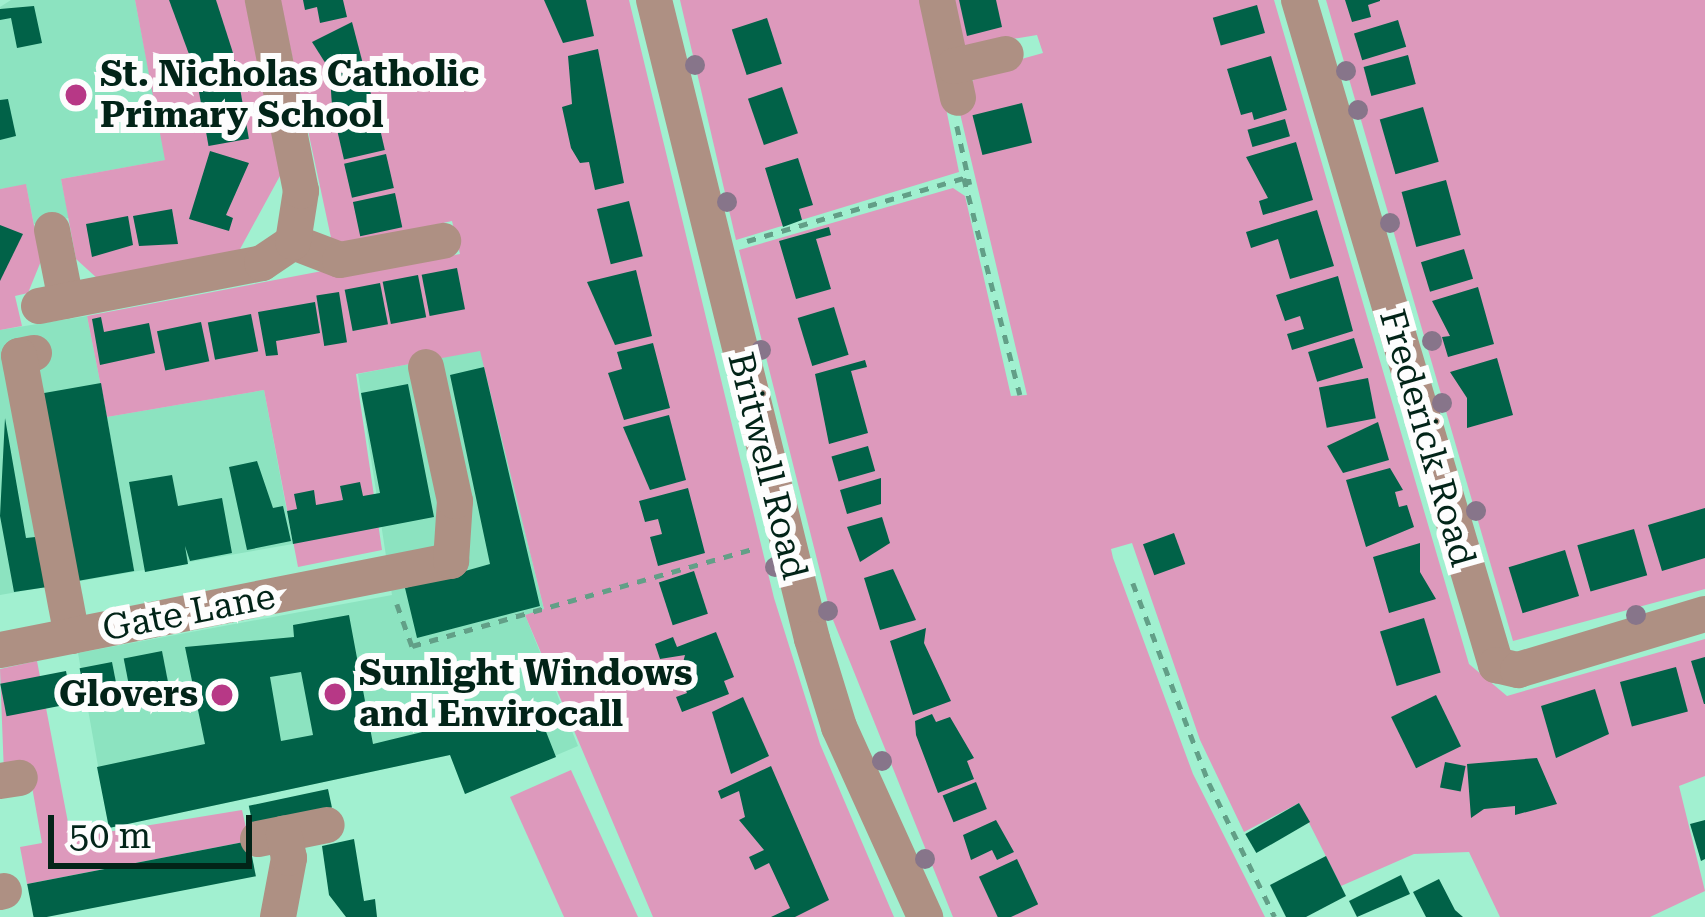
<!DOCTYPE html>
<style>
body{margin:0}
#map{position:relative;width:1705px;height:917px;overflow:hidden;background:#a1f0d0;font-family:"Roboto Serif",serif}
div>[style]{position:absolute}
.built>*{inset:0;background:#8ce3c0}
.green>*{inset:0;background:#dd99bc}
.building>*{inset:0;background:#016248;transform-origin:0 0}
.path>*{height:4.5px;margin-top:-2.25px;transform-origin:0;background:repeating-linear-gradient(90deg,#629f87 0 9px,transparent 0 18px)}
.minor>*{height:36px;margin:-18px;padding:0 18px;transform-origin:18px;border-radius:18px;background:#ae9083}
.trees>*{width:20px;height:20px;margin:-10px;border-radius:50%;background:#87758a}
.dots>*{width:33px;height:33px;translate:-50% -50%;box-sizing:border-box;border:6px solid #fdfdfd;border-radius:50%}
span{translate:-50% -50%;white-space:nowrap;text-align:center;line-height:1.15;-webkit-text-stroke:12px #fdfdfd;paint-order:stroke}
.poi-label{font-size:36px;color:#022418;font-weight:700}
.left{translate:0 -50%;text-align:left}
.right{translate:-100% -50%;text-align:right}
.street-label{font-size:36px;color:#022418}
.scale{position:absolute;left:48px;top:815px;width:204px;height:54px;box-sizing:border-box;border:6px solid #022418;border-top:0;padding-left:15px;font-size:36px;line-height:42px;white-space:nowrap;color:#022418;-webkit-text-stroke:9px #fdfdfd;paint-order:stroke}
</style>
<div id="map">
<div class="built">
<i style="clip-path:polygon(11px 0,135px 0,166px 160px,61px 179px,69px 218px,34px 224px,26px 185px,0 189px,0 7px)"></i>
<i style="clip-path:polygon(87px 316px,107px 417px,264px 390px,293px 544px,0 595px,0 330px)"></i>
<i style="clip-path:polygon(481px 350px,544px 610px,525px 615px,578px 746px,465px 794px,450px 755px,109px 828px,78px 653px,392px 595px,358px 374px)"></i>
</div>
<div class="green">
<i style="clip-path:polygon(135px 0,245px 0,281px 174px,239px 251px,98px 279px,76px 259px,61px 179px,165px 160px)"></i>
<i style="clip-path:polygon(280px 0,629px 0,774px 598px,820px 744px,894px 917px,653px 917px,525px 615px,544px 609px,480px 351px,356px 374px,382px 550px,298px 567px,264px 390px,107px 417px,87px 316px,338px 268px,340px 277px,460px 254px,452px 221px,333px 247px)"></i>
<i style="clip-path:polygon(680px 0,924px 0,959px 172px,736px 240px)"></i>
<i style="clip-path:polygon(947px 0,1274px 0,1469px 664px,1507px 696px,1705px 639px,1705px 776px,1679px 786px,1705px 891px,1650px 917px,1500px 917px,1469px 852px,1414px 854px,1341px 886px,1299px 803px,1244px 832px,1200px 740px,1132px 543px,1111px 549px,1113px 558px,1193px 774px,1265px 917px,953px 917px,831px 615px,739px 250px,953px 188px,965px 196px,1011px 396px,1027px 395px,958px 105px,979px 71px,1043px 53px,1037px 35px,964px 47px)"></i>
<i style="clip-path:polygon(1326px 0,1705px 0,1705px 589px,1513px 641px)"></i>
<i style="clip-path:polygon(26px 184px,41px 261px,28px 293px,15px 296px,22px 326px,0 330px,0 189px)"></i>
<i style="clip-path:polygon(37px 661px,71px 838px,242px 810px,249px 841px,27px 884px,20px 847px,42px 843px,29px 770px,4px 774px,0 669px)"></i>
<i style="clip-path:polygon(571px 770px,638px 917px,564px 917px,510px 797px)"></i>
</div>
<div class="building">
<i style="clip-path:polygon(169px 0,216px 0,234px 56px,193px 65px)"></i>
<i style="clip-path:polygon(303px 0,343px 0,347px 17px,320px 23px,317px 7px,305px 10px)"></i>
<i style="clip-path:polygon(544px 0,586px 0,594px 36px,563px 43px)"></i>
<i style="clip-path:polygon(959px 0,996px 0,1002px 27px,967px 36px)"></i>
<i style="clip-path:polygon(1345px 0,1380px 0,1380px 1px,1368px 5px,1371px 17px,1352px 22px)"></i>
<i style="left:1257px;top:5px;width:29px;height:46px;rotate:74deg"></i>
<i style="clip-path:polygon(34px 6px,42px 43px,17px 48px,11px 18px,0 20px,0 9px)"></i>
<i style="left:767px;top:18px;width:48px;height:37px;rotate:72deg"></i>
<i style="left:1398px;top:20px;width:28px;height:46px;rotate:73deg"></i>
<i style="clip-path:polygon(352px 22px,363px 64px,331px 72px,312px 42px)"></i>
<i style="clip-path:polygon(598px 49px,624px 183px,595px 190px,589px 162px,580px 163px,571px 148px,562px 107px,572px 104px,568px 56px)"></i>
<i style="left:1408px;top:55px;width:30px;height:46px;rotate:75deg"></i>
<i style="clip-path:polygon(1271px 56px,1287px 110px,1254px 120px,1252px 112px,1241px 115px,1227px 69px)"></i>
<i style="left:235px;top:60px;width:80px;height:41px;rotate:80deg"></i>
<i style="clip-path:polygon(364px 67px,374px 106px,333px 121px,330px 76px)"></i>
<i style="left:782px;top:87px;width:49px;height:36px;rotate:71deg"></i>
<i style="clip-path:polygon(8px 99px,16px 136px,0 140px,0 100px)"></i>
<i style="left:1022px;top:103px;width:41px;height:51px;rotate:76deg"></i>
<i style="left:1423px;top:107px;width:57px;height:45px;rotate:74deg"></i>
<i style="left:377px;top:116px;width:35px;height:42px;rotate:77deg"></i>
<i style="left:1285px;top:119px;width:18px;height:39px;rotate:74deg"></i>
<i style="clip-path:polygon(1296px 142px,1313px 200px,1263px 215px,1259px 201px,1268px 198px,1246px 157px)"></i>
<i style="clip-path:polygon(210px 151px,249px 163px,226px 215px,233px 218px,229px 231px,189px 219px)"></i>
<i style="left:386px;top:154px;width:35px;height:43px;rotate:77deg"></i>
<i style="clip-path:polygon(798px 158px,813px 205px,799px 209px,802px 220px,783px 227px,765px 168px)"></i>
<i style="left:1446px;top:180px;width:57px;height:46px;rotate:75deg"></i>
<i style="left:395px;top:193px;width:35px;height:43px;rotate:78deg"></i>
<i style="left:629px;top:201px;width:57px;height:33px;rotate:76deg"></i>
<i style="clip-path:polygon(172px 209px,178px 244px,139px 246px,133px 216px)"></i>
<i style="clip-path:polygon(1317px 210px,1334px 266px,1290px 279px,1278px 239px,1251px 248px,1246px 232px)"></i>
<i style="clip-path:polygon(128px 216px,133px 245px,92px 257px,86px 224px)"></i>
<i style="clip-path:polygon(0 225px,23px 234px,0 281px)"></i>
<i style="clip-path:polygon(829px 227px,831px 235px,816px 239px,831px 289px,796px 299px,779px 241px)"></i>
<i style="left:1464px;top:249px;width:31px;height:45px;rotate:73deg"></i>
<i style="left:457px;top:268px;width:42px;height:36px;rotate:79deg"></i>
<i style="clip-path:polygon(636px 270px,652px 336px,615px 345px,587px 282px)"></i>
<i style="left:418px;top:275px;width:43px;height:36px;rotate:79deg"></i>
<i style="clip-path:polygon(1338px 276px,1353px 331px,1292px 350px,1287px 334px,1304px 329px,1300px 316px,1285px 321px,1276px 295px)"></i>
<i style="left:380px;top:283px;width:42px;height:36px;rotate:79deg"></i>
<i style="clip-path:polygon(1478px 287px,1494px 344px,1448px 357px,1442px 337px,1450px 336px,1432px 301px)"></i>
<i style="left:339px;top:292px;width:51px;height:23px;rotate:81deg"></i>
<i style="clip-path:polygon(315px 302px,320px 333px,276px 341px,278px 355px,266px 356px,258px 312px)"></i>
<i style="left:834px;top:307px;width:50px;height:38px;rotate:73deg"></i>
<i style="left:251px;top:314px;width:38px;height:44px;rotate:79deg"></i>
<i style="clip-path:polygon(101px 317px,104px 332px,149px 323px,155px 353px,100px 365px,92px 319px)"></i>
<i style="left:201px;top:322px;width:40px;height:45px;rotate:78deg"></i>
<i style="left:1354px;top:338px;width:31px;height:48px;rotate:73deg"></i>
<i style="clip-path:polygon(653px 343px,670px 408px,624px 420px,608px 373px,622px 369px,617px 352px)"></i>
<i style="clip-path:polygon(1497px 358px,1513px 415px,1467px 428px,1467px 398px,1450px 372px)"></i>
<i style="clip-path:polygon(865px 360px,867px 367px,851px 371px,868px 433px,829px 444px,815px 374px)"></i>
<i style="clip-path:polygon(484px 367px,540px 606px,417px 638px,405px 588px,490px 564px,450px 375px)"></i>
<i style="left:1368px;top:378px;width:41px;height:50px;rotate:79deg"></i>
<i style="left:101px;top:383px;width:191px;height:62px;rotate:80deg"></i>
<i style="clip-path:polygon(408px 384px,434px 517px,293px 544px,287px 511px,297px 509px,294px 494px,314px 490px,316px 505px,343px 500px,340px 486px,360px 482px,363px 496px,380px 493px,361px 393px)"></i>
<i style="clip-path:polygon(669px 415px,686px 480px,650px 490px,623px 427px)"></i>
<i style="clip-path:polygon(5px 418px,26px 538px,45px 536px,54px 586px,14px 592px,0 516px)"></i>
<i style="clip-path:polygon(1378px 422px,1389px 460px,1343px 473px,1327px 446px)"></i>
<i style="left:868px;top:446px;width:26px;height:38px;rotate:74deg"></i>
<i style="clip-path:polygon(257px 461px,273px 508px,283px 506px,291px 541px,247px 550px,229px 467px)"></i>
<i style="clip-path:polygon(1390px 468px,1403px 490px,1395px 492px,1399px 507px,1407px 505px,1414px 527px,1366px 547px,1346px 480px)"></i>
<i style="clip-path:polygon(172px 475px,178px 506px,222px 498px,232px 553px,190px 561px,185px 546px,188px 564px,145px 572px,129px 482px)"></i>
<i style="clip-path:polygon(881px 478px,881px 504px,847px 514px,840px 490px)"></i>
<i style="clip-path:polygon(688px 488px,705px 553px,658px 566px,650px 537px,662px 534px,658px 519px,645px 522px,639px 501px)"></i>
<i style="clip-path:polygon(1705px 508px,1705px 558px,1662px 571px,1648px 525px)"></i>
<i style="clip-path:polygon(882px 517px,890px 543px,860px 562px,847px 527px)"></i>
<i style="left:1634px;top:529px;width:48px;height:59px;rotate:74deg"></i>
<i style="left:1174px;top:533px;width:33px;height:33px;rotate:70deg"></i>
<i style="clip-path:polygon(1420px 543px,1420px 572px,1436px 599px,1389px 613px,1373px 557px)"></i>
<i style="left:1565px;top:550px;width:48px;height:59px;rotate:73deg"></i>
<i style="clip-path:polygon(893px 569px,916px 620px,880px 630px,864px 578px)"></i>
<i style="left:694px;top:571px;width:45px;height:37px;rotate:72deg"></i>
<i style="clip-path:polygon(evenodd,349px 615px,373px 744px,488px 716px,491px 727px,518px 717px,522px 726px,541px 719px,556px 757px,465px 794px,450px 755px,109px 828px,97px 767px,205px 744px,185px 647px,294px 637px,293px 625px,349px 615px,301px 672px,313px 735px,281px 741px,270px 677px,301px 672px)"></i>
<i style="left:1424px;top:618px;width:57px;height:46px;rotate:73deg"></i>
<i style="clip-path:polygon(926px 628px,924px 643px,951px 701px,913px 715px,890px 641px)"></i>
<i style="clip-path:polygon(716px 632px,734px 677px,724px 681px,729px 694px,682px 712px,676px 697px,687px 693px,680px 674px,685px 655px,660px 659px,655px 644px,673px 637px,677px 647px)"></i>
<i style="left:162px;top:651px;width:31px;height:39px;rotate:79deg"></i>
<i style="clip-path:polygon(1705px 657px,1705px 704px,1704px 704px,1691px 661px)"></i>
<i style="left:112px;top:662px;width:42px;height:33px;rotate:79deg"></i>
<i style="left:1676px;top:667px;width:46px;height:58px;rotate:75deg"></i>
<i style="left:66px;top:671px;width:33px;height:67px;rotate:79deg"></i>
<i style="clip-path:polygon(1595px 689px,1609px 734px,1556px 758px,1541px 706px)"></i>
<i style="left:1436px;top:695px;width:57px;height:50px;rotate:64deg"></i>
<i style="clip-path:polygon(743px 697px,769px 756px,731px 774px,712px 712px)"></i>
<i style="clip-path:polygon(932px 714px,936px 722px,950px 717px,974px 758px,967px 761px,974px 779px,938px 793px,916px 735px,915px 721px)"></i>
<i style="clip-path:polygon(1537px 758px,1557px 804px,1515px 815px,1515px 806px,1484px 809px,1471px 818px,1467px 764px)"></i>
<i style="left:1445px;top:762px;width:21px;height:26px;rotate:11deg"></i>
<i style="clip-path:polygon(771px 766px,829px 900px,795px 917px,771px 917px,790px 908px,769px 863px,755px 870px,749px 857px,764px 850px,739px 820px,745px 817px,739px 791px,721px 799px,718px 791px)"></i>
<i style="left:976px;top:782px;width:29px;height:36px;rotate:68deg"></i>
<i style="left:328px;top:789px;width:19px;height:81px;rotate:78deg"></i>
<i style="left:1299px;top:803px;width:22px;height:62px;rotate:60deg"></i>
<i style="clip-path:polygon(996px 820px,1014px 852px,997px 860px,992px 850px,971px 860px,963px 835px)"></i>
<i style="clip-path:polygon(1705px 820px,1705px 859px,1701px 861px,1690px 824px)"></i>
<i style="clip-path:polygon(354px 839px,364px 901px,375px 899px,377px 917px,346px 917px,329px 895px,322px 846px)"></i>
<i style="left:249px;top:841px;width:36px;height:226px;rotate:79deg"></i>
<i style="clip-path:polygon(1326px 856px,1346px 896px,1306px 917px,1286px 917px,1270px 885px)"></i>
<i style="left:1017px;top:859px;width:50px;height:42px;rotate:65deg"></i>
<i style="clip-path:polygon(1401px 875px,1410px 894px,1357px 917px,1349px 901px)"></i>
<i style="clip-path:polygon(1439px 879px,1455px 910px,1463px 917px,1426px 917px,1413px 892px)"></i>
</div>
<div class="path">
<i style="left:957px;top:126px;width:60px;rotate:77.6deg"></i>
<i style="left:747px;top:241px;width:226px;rotate:-16.2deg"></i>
<i style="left:964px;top:178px;width:224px;rotate:75.5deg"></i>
<i style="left:1133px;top:583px;width:214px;rotate:69.2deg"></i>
<i style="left:1209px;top:783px;width:149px;rotate:63.8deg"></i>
<i style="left:397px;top:604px;width:45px;rotate:70.3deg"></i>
<i style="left:412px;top:646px;width:358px;rotate:-15.9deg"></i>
</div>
<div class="minor">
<i style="left:654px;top:0;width:658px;rotate:76.11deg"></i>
<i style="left:812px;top:639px;width:92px;rotate:72.9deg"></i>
<i style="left:839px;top:727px;width:209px;rotate:65.6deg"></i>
<i style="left:937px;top:0;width:100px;rotate:77.9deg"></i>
<i style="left:1299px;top:0;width:694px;rotate:73.5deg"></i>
<i style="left:1496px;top:665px;width:23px;rotate:13deg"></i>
<i style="left:1518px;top:670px;width:195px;rotate:-16.7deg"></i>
<i style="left:954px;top:66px;width:53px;rotate:-13deg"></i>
<i style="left:52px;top:230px;width:72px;rotate:78.8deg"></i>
<i style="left:293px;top:242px;width:50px;rotate:21deg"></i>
<i style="left:340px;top:260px;width:105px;rotate:-10.5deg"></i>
<i style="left:39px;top:306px;width:227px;rotate:-10.9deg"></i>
<i style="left:262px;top:263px;width:37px;rotate:-34deg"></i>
<i style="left:293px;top:242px;width:52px;rotate:-81.1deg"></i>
<i style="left:301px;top:191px;width:195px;rotate:-101.3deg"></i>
<i style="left:34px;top:353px;width:15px;rotate:169deg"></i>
<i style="left:19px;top:356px;width:285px;rotate:79.3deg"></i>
<i style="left:0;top:650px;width:460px;rotate:-11.2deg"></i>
<i style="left:451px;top:561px;width:60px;rotate:-86.2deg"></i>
<i style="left:455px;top:501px;width:137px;rotate:-102.2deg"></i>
<i style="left:0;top:781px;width:20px;rotate:-9deg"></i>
<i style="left:258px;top:839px;width:70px;rotate:-11.5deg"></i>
<i style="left:0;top:892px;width:4px;rotate:-14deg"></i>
<i style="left:278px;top:917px;width:60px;rotate:-79.4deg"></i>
<i style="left:289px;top:858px;width:25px;rotate:-102deg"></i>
</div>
<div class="trees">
<i style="left:695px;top:65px"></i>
<i style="left:1346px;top:71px"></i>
<i style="left:1358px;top:110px"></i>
<i style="left:727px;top:202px"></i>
<i style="left:1390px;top:223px"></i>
<i style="left:1432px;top:341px"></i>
<i style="left:761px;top:350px"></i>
<i style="left:1442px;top:403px"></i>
<i style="left:1476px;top:511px"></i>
<i style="left:775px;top:567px"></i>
<i style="left:828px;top:611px"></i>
<i style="left:1636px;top:615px"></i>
<i style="left:882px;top:761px"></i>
<i style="left:925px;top:859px"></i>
</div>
<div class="dots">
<i style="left:76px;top:95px;background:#b73886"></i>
<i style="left:335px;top:694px;background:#b73886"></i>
<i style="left:222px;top:695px;background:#b73886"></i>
</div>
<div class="poi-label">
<span class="left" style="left:100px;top:95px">St. Nicholas Catholic<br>Primary School</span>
<span class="left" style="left:359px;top:694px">Sunlight Windows<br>and Envirocall</span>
<span class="right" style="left:198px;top:695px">Glovers</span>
</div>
<div class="street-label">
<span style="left:1427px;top:438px;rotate:74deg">Frederick Road</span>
<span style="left:767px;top:466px;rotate:76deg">Britwell Road</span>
<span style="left:189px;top:613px;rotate:-11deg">Gate Lane</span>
</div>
<div class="scale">50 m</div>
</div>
